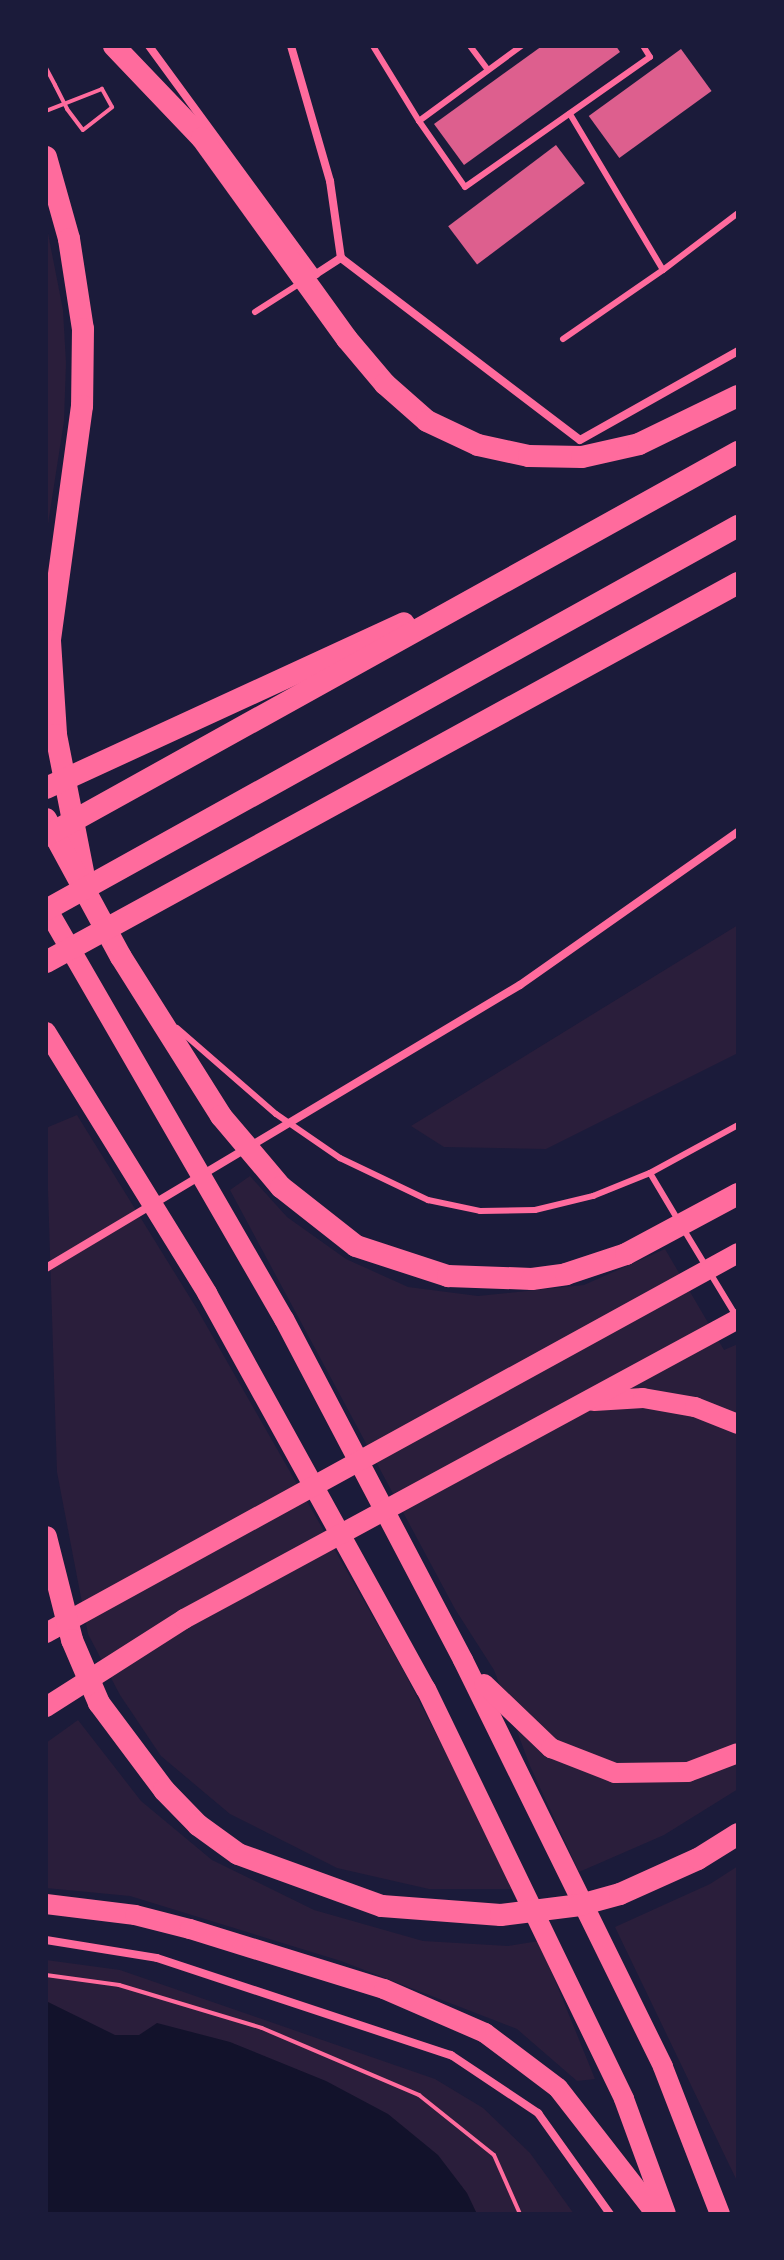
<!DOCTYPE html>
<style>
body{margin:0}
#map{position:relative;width:784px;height:2260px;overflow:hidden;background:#1b1b3a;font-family:Figtree,sans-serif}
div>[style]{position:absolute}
.green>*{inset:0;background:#2a1e3b}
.water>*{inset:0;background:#12122b}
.building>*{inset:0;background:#dd5f8e;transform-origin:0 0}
.path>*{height:4px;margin:-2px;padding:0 2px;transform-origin:2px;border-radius:2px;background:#ff6b9d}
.service>*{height:6px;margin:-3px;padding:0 3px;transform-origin:3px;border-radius:3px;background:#ff6b9d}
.minor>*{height:8px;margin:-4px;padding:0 4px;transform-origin:4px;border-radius:4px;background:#ff6b9d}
.primary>*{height:20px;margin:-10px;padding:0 10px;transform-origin:10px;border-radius:10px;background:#ff6b9d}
.trunk>*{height:22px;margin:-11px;padding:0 11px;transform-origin:11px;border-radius:11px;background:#ff6b9d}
span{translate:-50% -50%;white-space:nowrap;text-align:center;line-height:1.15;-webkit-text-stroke:6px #1b1b3a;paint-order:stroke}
.frame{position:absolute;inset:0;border:48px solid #1b1b3a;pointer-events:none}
</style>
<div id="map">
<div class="green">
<i style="clip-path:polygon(46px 223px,63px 310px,66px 363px,64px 421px,46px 537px)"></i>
<i style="clip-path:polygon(738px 925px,738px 1053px,546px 1149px,444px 1147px,411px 1126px)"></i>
<i style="clip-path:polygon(77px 1115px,197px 1309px,400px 1664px,516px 1889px,429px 1889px,337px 1868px,230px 1814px,161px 1756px,120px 1695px,88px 1634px,57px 1472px,46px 1128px)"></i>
<i style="clip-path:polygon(250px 1176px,287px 1217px,346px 1259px,408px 1287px,478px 1296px,584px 1285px,665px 1249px,724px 1350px,738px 1344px,738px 1789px,664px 1835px,579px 1872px,530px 1766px,494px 1670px,455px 1609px,230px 1190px)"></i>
<i style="clip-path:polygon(78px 1720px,141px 1801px,212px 1860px,314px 1910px,423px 1941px,508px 1946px,539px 1941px,595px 2079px,577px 2081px,517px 2029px,341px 1961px,130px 1896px,46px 1888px,46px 1743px)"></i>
<i style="clip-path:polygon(738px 1866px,738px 2183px,615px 1927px,710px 1884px)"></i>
<i style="clip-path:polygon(46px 1960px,120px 1970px,435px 2079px,483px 2108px,530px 2153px,574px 2214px,46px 2214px)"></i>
</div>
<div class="water">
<i style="clip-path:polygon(46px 2001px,115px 2035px,139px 2035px,157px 2023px,230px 2042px,326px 2081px,388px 2114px,438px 2155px,467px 2193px,477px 2214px,46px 2214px)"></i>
</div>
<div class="building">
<i style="clip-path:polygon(542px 46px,616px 46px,620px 52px,464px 165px,434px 124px)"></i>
<i style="left:681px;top:49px;width:52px;height:114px;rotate:54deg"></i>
<i style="left:556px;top:145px;width:48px;height:135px;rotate:53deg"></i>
</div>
<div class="path">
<i style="left:46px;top:68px;width:19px;rotate:62deg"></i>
<i style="left:55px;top:85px;width:27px;rotate:63deg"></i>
<i style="left:67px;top:109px;width:26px;rotate:53deg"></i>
<i style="left:83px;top:130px;width:37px;rotate:-38deg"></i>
<i style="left:112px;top:107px;width:21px;rotate:-119deg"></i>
<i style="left:102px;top:89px;width:60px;rotate:158.6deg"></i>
<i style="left:46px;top:1975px;width:74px;rotate:7.8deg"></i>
<i style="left:119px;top:1985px;width:149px;rotate:16.7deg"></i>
<i style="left:262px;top:2028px;width:171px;rotate:23.1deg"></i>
<i style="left:419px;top:2095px;width:96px;rotate:38.7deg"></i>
<i style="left:494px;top:2155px;width:64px;rotate:66.2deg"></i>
</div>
<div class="service">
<i style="left:373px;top:46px;width:88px;rotate:58.5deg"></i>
<i style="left:419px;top:121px;width:127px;rotate:-36.3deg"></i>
<i style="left:470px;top:46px;width:30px;rotate:53deg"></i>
<i style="left:419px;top:121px;width:80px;rotate:55.1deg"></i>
<i style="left:465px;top:187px;width:226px;rotate:-35.1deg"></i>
<i style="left:650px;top:57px;width:13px;rotate:-122deg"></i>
<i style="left:663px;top:270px;width:94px;rotate:-37.2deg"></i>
<i style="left:255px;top:312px;width:52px;rotate:-32.5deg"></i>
<i style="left:563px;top:339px;width:121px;rotate:-34.6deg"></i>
<i style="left:663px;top:270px;width:182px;rotate:-120.8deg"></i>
<i style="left:177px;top:1028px;width:131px;rotate:41deg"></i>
<i style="left:276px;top:1114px;width:78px;rotate:34.5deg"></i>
<i style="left:340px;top:1158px;width:98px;rotate:25.5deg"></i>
<i style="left:428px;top:1200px;width:53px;rotate:11.9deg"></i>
<i style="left:480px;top:1211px;width:55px;rotate:-1deg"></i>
<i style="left:535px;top:1210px;width:60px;rotate:-13.6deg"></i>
<i style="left:593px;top:1196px;width:61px;rotate:-22deg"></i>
<i style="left:650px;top:1173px;width:100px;rotate:-28.6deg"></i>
<i style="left:650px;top:1173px;width:55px;rotate:59.2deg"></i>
<i style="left:684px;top:1230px;width:100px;rotate:58.8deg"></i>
</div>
<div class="minor">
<i style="left:149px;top:46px;width:283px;rotate:53.8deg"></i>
<i style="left:316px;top:274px;width:30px;rotate:-33deg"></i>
<i style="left:291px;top:46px;width:141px;rotate:73.9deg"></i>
<i style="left:330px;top:181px;width:78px;rotate:81.9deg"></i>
<i style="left:341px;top:258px;width:300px;rotate:37.3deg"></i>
<i style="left:580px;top:440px;width:181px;rotate:-29.4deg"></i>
<i style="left:46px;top:1268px;width:552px;rotate:-30.84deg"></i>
<i style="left:520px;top:985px;width:266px;rotate:-35.1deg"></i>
<i style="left:46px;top:1940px;width:112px;rotate:9.2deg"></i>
<i style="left:157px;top:1958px;width:310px;rotate:18.3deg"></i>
<i style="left:451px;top:2055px;width:105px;rotate:33.7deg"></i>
<i style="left:538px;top:2113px;width:124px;rotate:54.5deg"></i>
</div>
<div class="primary">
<i style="left:46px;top:907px;width:476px;rotate:60deg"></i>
<i style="left:284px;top:1319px;width:385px;rotate:62.3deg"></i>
<i style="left:463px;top:1660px;width:453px;rotate:63.8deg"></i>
<i style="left:663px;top:2067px;width:158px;rotate:68.8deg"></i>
<i style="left:46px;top:1032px;width:307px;rotate:58.3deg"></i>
<i style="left:207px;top:1293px;width:453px;rotate:61.1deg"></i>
<i style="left:426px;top:1689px;width:455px;rotate:64.2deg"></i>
<i style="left:624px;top:2099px;width:122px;rotate:69.9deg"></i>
<i style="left:594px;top:1401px;width:49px;rotate:-3.5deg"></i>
<i style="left:643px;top:1398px;width:53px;rotate:9.8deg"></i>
<i style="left:695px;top:1407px;width:46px;rotate:21.6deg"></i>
<i style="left:46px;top:1633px;width:789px;rotate:-28.77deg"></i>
<i style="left:484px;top:1684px;width:93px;rotate:43.7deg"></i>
<i style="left:551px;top:1748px;width:69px;rotate:21.3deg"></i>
<i style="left:615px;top:1773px;width:73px;rotate:-0.8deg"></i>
<i style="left:688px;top:1772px;width:53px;rotate:-20.8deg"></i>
<i style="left:46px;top:1707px;width:164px;rotate:-32.5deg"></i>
<i style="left:184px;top:1619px;width:630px;rotate:-28.44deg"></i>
<i style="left:46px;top:1904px;width:90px;rotate:7deg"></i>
<i style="left:135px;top:1915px;width:57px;rotate:14.3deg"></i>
<i style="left:190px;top:1929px;width:203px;rotate:17.2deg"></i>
<i style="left:384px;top:1989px;width:110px;rotate:23.5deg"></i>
<i style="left:485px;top:2033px;width:91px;rotate:37deg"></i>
<i style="left:558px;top:2088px;width:160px;rotate:52.1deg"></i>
</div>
<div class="trunk">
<i style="left:114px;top:46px;width:127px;rotate:46.3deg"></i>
<i style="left:202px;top:138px;width:248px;rotate:54.2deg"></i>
<i style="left:347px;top:339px;width:59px;rotate:49.8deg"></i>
<i style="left:385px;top:384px;width:56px;rotate:41.4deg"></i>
<i style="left:427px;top:421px;width:56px;rotate:25.2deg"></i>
<i style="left:478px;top:445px;width:52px;rotate:12.2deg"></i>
<i style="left:529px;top:456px;width:53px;rotate:1.1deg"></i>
<i style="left:582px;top:457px;width:58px;rotate:-12.8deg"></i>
<i style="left:639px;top:444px;width:110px;rotate:-25.9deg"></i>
<i style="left:46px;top:157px;width:85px;rotate:74.3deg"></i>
<i style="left:69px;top:239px;width:91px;rotate:81.2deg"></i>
<i style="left:83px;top:329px;width:77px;rotate:90.7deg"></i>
<i style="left:82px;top:406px;width:237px;rotate:97.8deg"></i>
<i style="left:50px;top:641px;width:94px;rotate:86.3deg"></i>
<i style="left:56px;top:735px;width:139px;rotate:78.8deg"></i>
<i style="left:46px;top:788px;width:394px;rotate:-24.7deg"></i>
<i style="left:46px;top:819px;width:157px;rotate:61.5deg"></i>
<i style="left:121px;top:957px;width:188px;rotate:57.8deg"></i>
<i style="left:221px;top:1116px;width:93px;rotate:49.8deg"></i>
<i style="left:281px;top:1187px;width:95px;rotate:38.2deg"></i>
<i style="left:356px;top:1246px;width:97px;rotate:18.1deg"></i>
<i style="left:448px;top:1276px;width:84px;rotate:2deg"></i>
<i style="left:532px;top:1279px;width:34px;rotate:-8deg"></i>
<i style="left:566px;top:1274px;width:63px;rotate:-18.4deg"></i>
<i style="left:626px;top:1254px;width:127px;rotate:-28.2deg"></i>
<i style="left:46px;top:836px;width:791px;rotate:-29.03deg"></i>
<i style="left:46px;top:910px;width:791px;rotate:-29.03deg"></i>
<i style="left:46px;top:962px;width:789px;rotate:-28.71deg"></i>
<i style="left:46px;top:1537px;width:106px;rotate:75.8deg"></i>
<i style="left:72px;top:1640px;width:69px;rotate:66.8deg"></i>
<i style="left:99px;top:1703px;width:109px;rotate:53.2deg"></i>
<i style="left:164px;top:1790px;width:49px;rotate:45.8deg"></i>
<i style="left:198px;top:1825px;width:49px;rotate:35.9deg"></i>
<i style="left:238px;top:1854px;width:153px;rotate:19.9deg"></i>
<i style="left:382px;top:1906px;width:119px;rotate:4.3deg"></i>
<i style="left:501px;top:1915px;width:80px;rotate:-7.2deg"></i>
<i style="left:580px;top:1905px;width:41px;rotate:-15.4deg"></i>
<i style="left:620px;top:1894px;width:85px;rotate:-24.2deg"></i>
<i style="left:698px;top:1859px;width:47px;rotate:-32deg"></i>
</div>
<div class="frame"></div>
</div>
